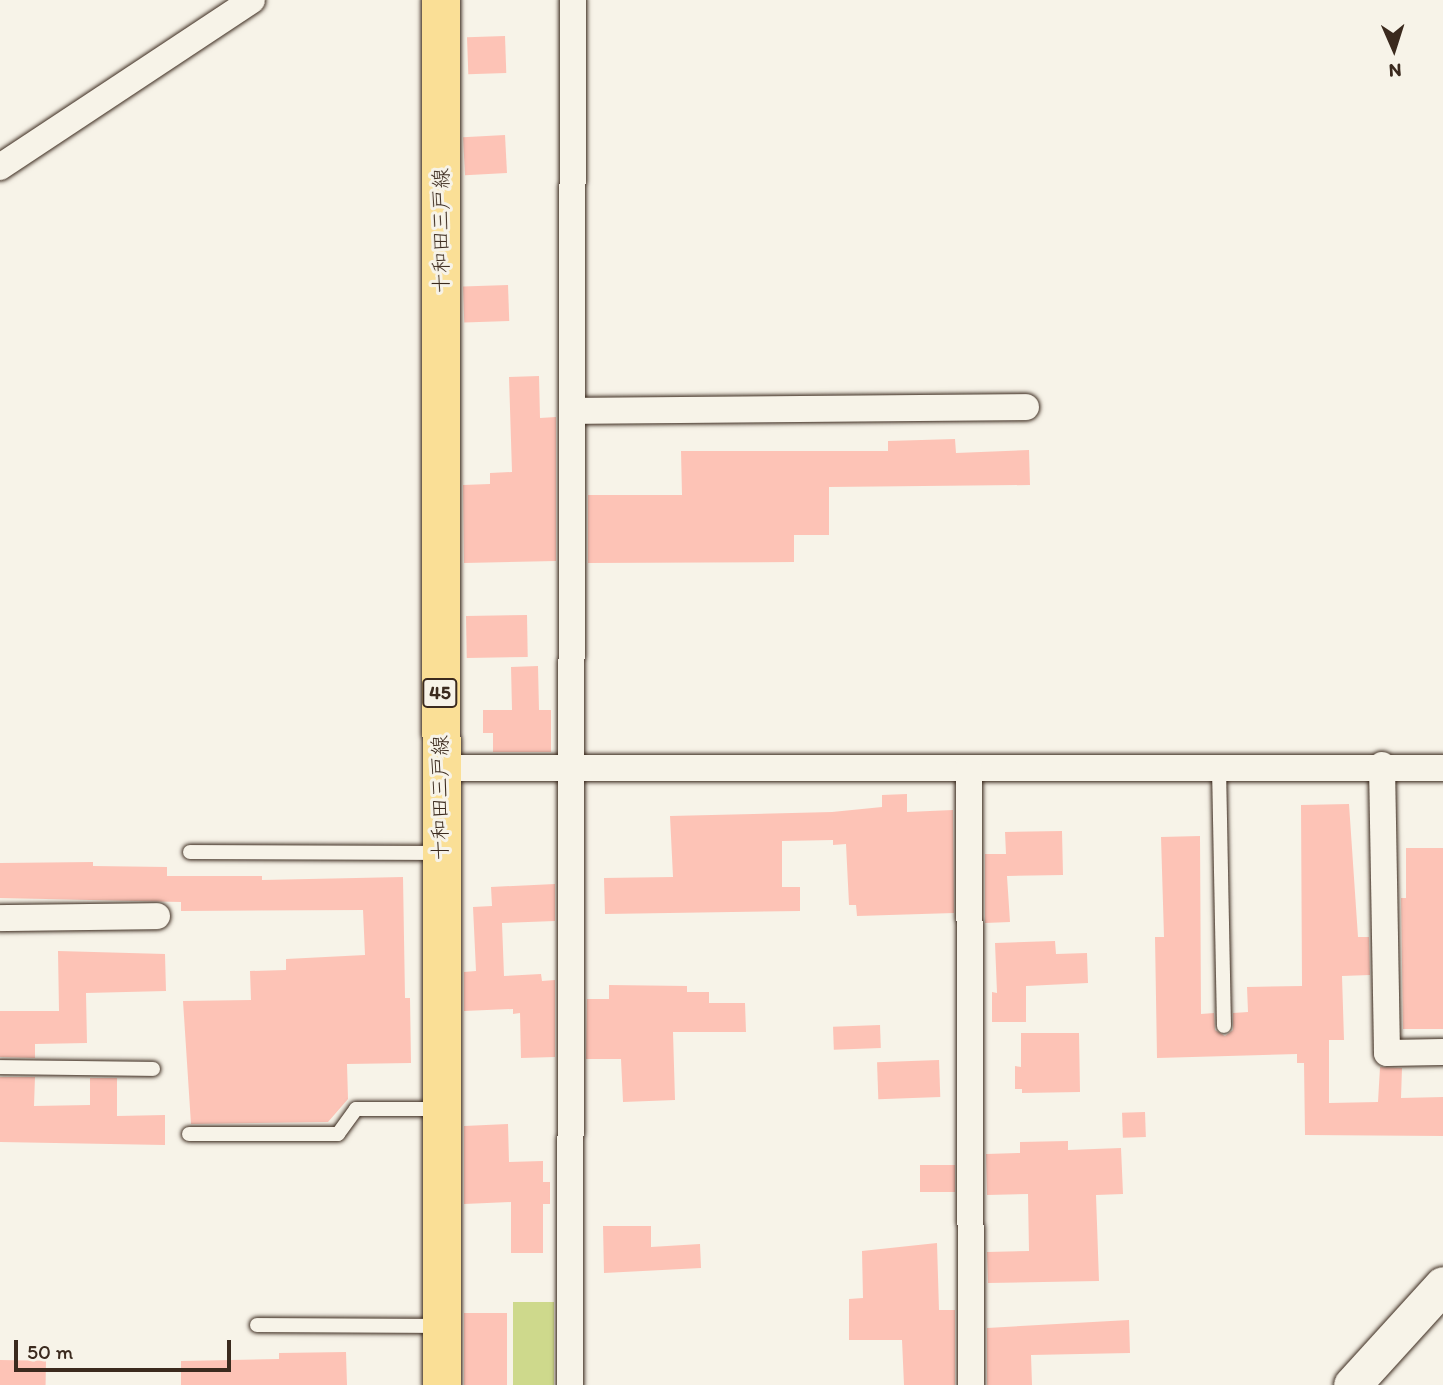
<!DOCTYPE html>
<meta charset="utf-8">
<style>
body{margin:0}
#map{position:relative;width:1443px;height:1385px;overflow:hidden;background:#f7f3e8;font-family:Itim,"Klee One",sans-serif}
div>[style]{position:absolute}
.green>*{inset:0;background:#ced98c;transform-origin:0 0}
.building>*{inset:0;background:#fdc3b6;transform-origin:0 0}
.roads{filter:drop-shadow(0 0 2px #3b2a1e) drop-shadow(0 0 2px #3b2a1e)}
.lane>*{height:14px;margin:-7px;padding:0 7px;transform-origin:7px;border-radius:7px;background:#f7f3e8}
.street>*{height:26px;margin:-13px;padding:0 13px;transform-origin:13px;border-radius:13px;background:#f7f3e8}
.secondary>*{height:37px;margin:-18.5px;padding:0 18.5px;transform-origin:18.5px;border-radius:18.5px;background:#f7f3e8}
.primary>*{height:38px;margin:-19px;padding:0 19px;transform-origin:19px;border-radius:19px;background:#fadf96}
span{translate:-50% -50%;white-space:nowrap;text-align:center;line-height:1.15;-webkit-text-stroke:6px #f7f3e8;paint-order:stroke}
.shield-label span{padding:2px 5px;background:#f7f3e8;border:2px solid;border-radius:5px;-webkit-text-stroke-width:0}
.shield-label{font-size:19px;color:#3b2a1e;font-weight:700}
.street-label{font-size:21px;color:#3b2a1e}
.north{position:absolute;left:1359px;top:14px;width:70px;height:70px;-webkit-text-stroke:5px #f7f3e8;paint-order:stroke;rotate:177deg;font-size:19px;font-weight:700;line-height:28px;text-align:center;color:#3b2a1e}
.north::after{content:'';display:block;margin:auto;width:24px;height:32px;background:#3b2a1e;clip-path:polygon(50% 0,100% 100%,50% 72%,0 100%)}
.scale{position:absolute;left:14px;top:1340px;width:217px;height:32px;box-sizing:border-box;border:4px solid #3b2a1e;border-top:0;padding-left:9px;font-size:21px;line-height:24px;white-space:nowrap;color:#3b2a1e;-webkit-text-stroke:5px #f7f3e8;paint-order:stroke}
</style>
<div id="map">
<div class="green">
<i style="left:554px;top:1302px;width:83px;height:41px;rotate:90deg"></i>
</div>
<div class="building">
<i style="left:505px;top:36px;width:37px;height:38px;rotate:88deg"></i>
<i style="left:505px;top:135px;width:38px;height:42px;rotate:87deg"></i>
<i style="left:508px;top:285px;width:36px;height:45px;rotate:88deg"></i>
<i style="clip-path:polygon(539px 376px,540px 418px,556px 417px,556px 561px,464px 563px,463px 485px,490px 484px,490px 473px,512px 472px,509px 377px)"></i>
<i style="clip-path:polygon(955px 439px,956px 453px,1029px 450px,1030px 485px,829px 487px,829px 535px,794px 535px,794px 562px,588px 563px,588px 495px,682px 495px,681px 451px,888px 451px,888px 441px)"></i>
<i style="left:527px;top:615px;width:42px;height:61px;rotate:89deg"></i>
<i style="clip-path:polygon(538px 666px,539px 710px,551px 710px,551px 752px,493px 752px,493px 733px,483px 733px,483px 710px,512px 710px,511px 667px)"></i>
<i style="clip-path:polygon(907px 794px,907px 812px,953px 810px,954px 913px,857px 916px,856px 905px,849px 905px,846px 844px,833px 845px,833px 840px,782px 841px,782px 887px,800px 887px,800px 911px,605px 914px,604px 878px,673px 877px,670px 816px,832px 812px,882px 807px,882px 795px)"></i>
<i style="clip-path:polygon(1349px 804px,1358px 937px,1369px 937px,1370px 975px,1342px 976px,1344px 1040px,1329px 1040px,1329px 1103px,1378px 1102px,1380px 1067px,1402px 1068px,1401px 1098px,1443px 1097px,1443px 1136px,1305px 1135px,1304px 1063px,1297px 1063px,1297px 1054px,1157px 1058px,1155px 937px,1164px 937px,1161px 837px,1200px 836px,1201px 1014px,1214px 1013px,1215px 1030px,1225px 1036px,1233px 1030px,1233px 1013px,1248px 1012px,1247px 987px,1302px 986px,1301px 805px)"></i>
<i style="clip-path:polygon(1062px 831px,1063px 875px,1007px 876px,1010px 922px,985px 923px,985px 854px,1006px 854px,1005px 832px)"></i>
<i style="clip-path:polygon(1406px 848px,1443px 848px,1443px 1029px,1403px 1029px,1401px 898px,1406px 898px)"></i>
<i style="clip-path:polygon(93px 862px,93px 866px,167px 867px,167px 876px,262px 876px,262px 880px,403px 877px,405px 998px,410px 998px,411px 1063px,347px 1064px,348px 1099px,328px 1122px,191px 1124px,183px 1001px,251px 1000px,250px 971px,286px 970px,286px 959px,365px 955px,363px 910px,181px 911px,181px 902px,0 898px,0 863px)"></i>
<i style="clip-path:polygon(555px 884px,555px 921px,502px 923px,504px 976px,541px 974px,542px 981px,555px 980px,555px 1057px,521px 1058px,520px 1013px,513px 1014px,513px 1009px,464px 1011px,464px 972px,476px 971px,473px 907px,492px 906px,491px 887px)"></i>
<i style="clip-path:polygon(1055px 941px,1056px 954px,1087px 953px,1088px 983px,1026px 986px,1026px 1022px,992px 1022px,992px 992px,997px 993px,995px 943px)"></i>
<i style="clip-path:polygon(58px 951px,165px 954px,166px 991px,86px 993px,87px 1043px,35px 1044px,35px 1058px,0 1057px,0 1011px,59px 1011px)"></i>
<i style="clip-path:polygon(609px 985px,687px 986px,687px 992px,709px 992px,709px 1003px,745px 1003px,746px 1032px,673px 1032px,675px 1100px,623px 1102px,621px 1059px,586px 1059px,587px 999px,609px 999px)"></i>
<i style="left:880px;top:1025px;width:23px;height:47px;rotate:88deg"></i>
<i style="clip-path:polygon(1021px 1033px,1079px 1033px,1080px 1092px,1022px 1093px,1022px 1089px,1015px 1089px,1015px 1066px,1021px 1067px)"></i>
<i style="left:939px;top:1060px;width:37px;height:62px;rotate:88deg"></i>
<i style="clip-path:polygon(0 1077px,35px 1077px,34px 1106px,90px 1105px,90px 1078px,117px 1078px,117px 1116px,165px 1115px,165px 1145px,0 1142px)"></i>
<i style="left:1145px;top:1112px;width:25px;height:23px;rotate:88deg"></i>
<i style="clip-path:polygon(508px 1124px,509px 1162px,543px 1161px,543px 1182px,550px 1182px,550px 1204px,543px 1204px,543px 1253px,511px 1253px,511px 1202px,464px 1204px,464px 1126px)"></i>
<i style="clip-path:polygon(1068px 1141px,1068px 1150px,1121px 1148px,1123px 1194px,1096px 1195px,1099px 1281px,988px 1283px,987px 1252px,1029px 1251px,1028px 1194px,987px 1195px,986px 1154px,1020px 1153px,1020px 1142px)"></i>
<i style="left:920px;top:1165px;width:35px;height:27px"></i>
<i style="clip-path:polygon(603px 1226px,651px 1226px,651px 1247px,700px 1244px,701px 1268px,604px 1273px)"></i>
<i style="clip-path:polygon(937px 1243px,939px 1310px,955px 1310px,955px 1385px,904px 1385px,902px 1340px,849px 1340px,849px 1299px,863px 1298px,862px 1251px)"></i>
<i style="left:507px;top:1313px;width:72px;height:43px;rotate:90deg"></i>
<i style="clip-path:polygon(1129px 1320px,1130px 1353px,1031px 1355px,1032px 1385px,987px 1385px,987px 1328px)"></i>
<i style="clip-path:polygon(346px 1352px,347px 1385px,181px 1385px,181px 1361px,279px 1359px,279px 1353px)"></i>
<i style="left:0;top:1360px;width:46px;height:25px;rotate:1deg"></i>
</div>
<div class="roads">
<div class="lane">
<i style="left:1219px;top:767px;width:259px;rotate:88.9deg"></i>
<i style="left:190px;top:852px;width:250px;rotate:0.2deg"></i>
<i style="left:0;top:1067px;width:153px;rotate:0.7deg"></i>
<i style="left:189px;top:1134px;width:149px"></i>
<i style="left:338px;top:1134px;width:31px;rotate:-54deg"></i>
<i style="left:356px;top:1109px;width:83px"></i>
<i style="left:257px;top:1325px;width:183px;rotate:0.3deg"></i>
</div>
<div class="street">
<i style="left:0;top:167px;width:302px;rotate:-33.5deg"></i>
<i style="left:574px;top:411px;width:452px;rotate:-0.5deg"></i>
<i style="left:1382px;top:765px;width:288px;rotate:89deg"></i>
<i style="left:1387px;top:1053px;width:56px;rotate:-1deg"></i>
<i style="left:439px;top:768px;width:1004px"></i>
<i style="left:969px;top:768px;width:617px;rotate:89.81deg"></i>
<i style="left:0;top:918px;width:157px;rotate:-0.7deg"></i>
<i style="left:570px;top:1385px;width:1385px;rotate:-89.88deg"></i>
</div>
<div class="secondary">
<i style="left:1352px;top:1385px;width:135px;rotate:-47.7deg"></i>
</div>
<div class="primary">
<i style="left:441px;top:0;width:1385px;rotate:89.96deg"></i>
</div>
</div>
<div class="shield-label">
<span style="left:440px;top:693px">45</span>
</div>
<div class="street-label">
<span style="left:441px;top:231px;rotate:-90deg">十和田三戸線</span>
<span style="left:440px;top:798px;rotate:-90deg">十和田三戸線</span>
</div>
<div class="north">N</div>
<div class="scale">50 m</div>
</div>
